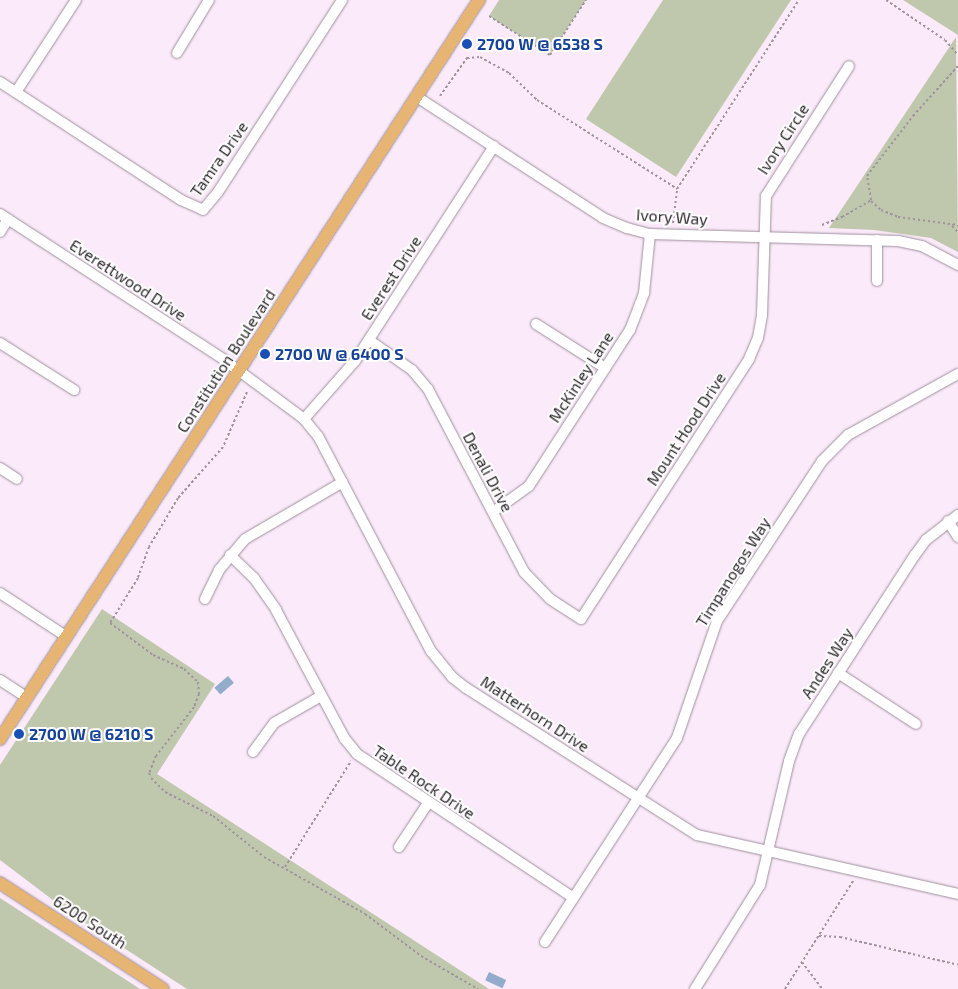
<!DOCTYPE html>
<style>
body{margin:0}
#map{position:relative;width:958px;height:989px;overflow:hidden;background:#fbeaf9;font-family:"Exo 2",sans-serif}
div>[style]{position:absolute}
.green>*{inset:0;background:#bfc8ad}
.water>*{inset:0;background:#94accc;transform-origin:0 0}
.path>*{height:2px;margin-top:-1px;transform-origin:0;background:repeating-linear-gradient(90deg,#9f939d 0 2.5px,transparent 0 5px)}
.roads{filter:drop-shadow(0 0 1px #9f909e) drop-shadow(0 0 1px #9f909e)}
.minor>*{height:10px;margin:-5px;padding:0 5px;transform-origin:5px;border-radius:5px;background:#fff}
.major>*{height:12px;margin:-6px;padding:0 6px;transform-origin:6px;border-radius:6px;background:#e7b573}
.dots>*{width:14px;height:14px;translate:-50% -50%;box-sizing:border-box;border:2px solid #fff;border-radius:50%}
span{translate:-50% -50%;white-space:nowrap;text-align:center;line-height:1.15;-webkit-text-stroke:4px #fff;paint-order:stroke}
.transit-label{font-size:16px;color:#164399;font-weight:700}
.left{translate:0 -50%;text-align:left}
.street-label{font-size:16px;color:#2f292e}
</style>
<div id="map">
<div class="green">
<i style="clip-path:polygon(499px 0,586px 0,550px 55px,489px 16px)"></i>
<i style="clip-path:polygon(663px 0,791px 0,676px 177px,586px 119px)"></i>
<i style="clip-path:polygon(903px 0,958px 0,958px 35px)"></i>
<i style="clip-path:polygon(956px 37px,958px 252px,931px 238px,874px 230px,829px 228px)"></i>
<i style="clip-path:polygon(102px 609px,215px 684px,157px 774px,489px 989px,187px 989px,70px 913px,0 860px,0 765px)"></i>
<i style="clip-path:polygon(0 898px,140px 989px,0 989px)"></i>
</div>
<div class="water">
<i style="left:228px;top:676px;width:9px;height:18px;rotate:49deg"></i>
<i style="left:489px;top:972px;width:19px;height:9px;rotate:25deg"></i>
</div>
<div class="path">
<i style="left:886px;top:0;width:71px;rotate:34.1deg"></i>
<i style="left:945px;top:40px;width:20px;rotate:49deg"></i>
<i style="left:489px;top:16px;width:72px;rotate:32.6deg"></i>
<i style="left:550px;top:55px;width:66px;rotate:-56.8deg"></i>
<i style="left:440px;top:96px;width:47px;rotate:-54.6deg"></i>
<i style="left:467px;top:58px;width:13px;rotate:-4deg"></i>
<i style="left:480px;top:57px;width:33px;rotate:29deg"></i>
<i style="left:509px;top:73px;width:39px;rotate:44deg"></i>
<i style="left:537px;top:100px;width:166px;rotate:32.4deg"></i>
<i style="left:677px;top:189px;width:225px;rotate:-57.2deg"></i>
<i style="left:871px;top:201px;width:13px;rotate:42deg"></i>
<i style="left:881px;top:210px;width:18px;rotate:22deg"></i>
<i style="left:898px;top:217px;width:61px;rotate:7.6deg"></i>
<i style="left:673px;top:223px;width:34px;rotate:-83deg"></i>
<i style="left:822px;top:225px;width:22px;rotate:-22deg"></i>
<i style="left:842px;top:217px;width:34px;rotate:-30deg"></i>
<i style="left:871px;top:200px;width:24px;rotate:-99deg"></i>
<i style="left:867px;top:176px;width:76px;rotate:-52.5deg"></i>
<i style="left:913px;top:116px;width:67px;rotate:-48deg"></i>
<i style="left:952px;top:226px;width:8px;rotate:45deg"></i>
<i style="left:247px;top:392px;width:60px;rotate:113.6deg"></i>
<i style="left:223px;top:447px;width:68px;rotate:131.4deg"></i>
<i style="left:178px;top:498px;width:57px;rotate:120.6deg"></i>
<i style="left:149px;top:547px;width:33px;rotate:110deg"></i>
<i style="left:138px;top:578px;width:53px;rotate:121.9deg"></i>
<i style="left:110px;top:623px;width:54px;rotate:36.7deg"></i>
<i style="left:153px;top:655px;width:34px;rotate:24deg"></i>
<i style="left:184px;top:669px;width:19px;rotate:43deg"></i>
<i style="left:198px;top:682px;width:12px;rotate:85deg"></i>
<i style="left:199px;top:694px;width:14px;rotate:111deg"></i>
<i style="left:194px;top:707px;width:62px;rotate:127.8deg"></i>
<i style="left:156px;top:756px;width:18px;rotate:112deg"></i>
<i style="left:149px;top:773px;width:5px;rotate:68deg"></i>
<i style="left:151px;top:778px;width:20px;rotate:45deg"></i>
<i style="left:165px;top:792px;width:54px;rotate:26.6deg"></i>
<i style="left:213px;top:816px;width:65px;rotate:38.8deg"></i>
<i style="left:264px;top:857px;width:116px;rotate:29.4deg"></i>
<i style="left:365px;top:914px;width:70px;rotate:36.9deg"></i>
<i style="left:421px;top:956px;width:66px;rotate:30.1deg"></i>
<i style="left:285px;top:867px;width:125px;rotate:-58.1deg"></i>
<i style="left:819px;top:936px;width:21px;rotate:3deg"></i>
<i style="left:840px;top:937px;width:121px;rotate:13.3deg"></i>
<i style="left:802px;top:962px;width:34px;rotate:53deg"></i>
<i style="left:785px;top:989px;width:128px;rotate:-57.8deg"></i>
</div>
<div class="roads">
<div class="minor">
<i style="left:177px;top:53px;width:62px;rotate:-58.9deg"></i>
<i style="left:0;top:82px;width:216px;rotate:33.1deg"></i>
<i style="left:181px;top:200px;width:24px;rotate:24deg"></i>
<i style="left:203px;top:210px;width:23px;rotate:-50deg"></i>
<i style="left:218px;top:192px;width:229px;rotate:-57.1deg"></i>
<i style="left:16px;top:92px;width:110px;rotate:-56.9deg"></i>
<i style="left:417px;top:97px;width:222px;rotate:33deg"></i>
<i style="left:603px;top:218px;width:26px;rotate:23deg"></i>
<i style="left:627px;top:228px;width:24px;rotate:15deg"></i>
<i style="left:650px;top:234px;width:248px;rotate:1.6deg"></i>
<i style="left:898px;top:241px;width:25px;rotate:12deg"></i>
<i style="left:922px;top:246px;width:41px;rotate:27.8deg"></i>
<i style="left:0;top:214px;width:266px;rotate:33deg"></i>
<i style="left:223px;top:359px;width:101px;rotate:36.5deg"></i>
<i style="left:304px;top:419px;width:22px;rotate:51deg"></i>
<i style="left:318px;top:436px;width:243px;rotate:62.3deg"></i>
<i style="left:431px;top:651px;width:33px;rotate:51deg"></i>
<i style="left:452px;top:677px;width:18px;rotate:38deg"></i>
<i style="left:466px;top:688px;width:274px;rotate:32.5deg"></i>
<i style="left:697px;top:835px;width:268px;rotate:12.7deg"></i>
<i style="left:0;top:232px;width:15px;rotate:-58deg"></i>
<i style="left:877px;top:281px;width:41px;rotate:-90deg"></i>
<i style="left:536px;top:324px;width:82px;rotate:32.5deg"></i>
<i style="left:369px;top:340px;width:52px;rotate:34.9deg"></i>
<i style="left:412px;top:370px;width:25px;rotate:50deg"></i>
<i style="left:428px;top:389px;width:207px;rotate:62.3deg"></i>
<i style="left:524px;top:572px;width:37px;rotate:46deg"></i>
<i style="left:550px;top:599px;width:37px;rotate:33deg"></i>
<i style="left:581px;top:619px;width:310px;rotate:-57.1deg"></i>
<i style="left:749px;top:359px;width:23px;rotate:-67deg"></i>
<i style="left:758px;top:338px;width:23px;rotate:-80deg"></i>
<i style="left:762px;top:315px;width:119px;rotate:-88.1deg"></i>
<i style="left:766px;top:196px;width:154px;rotate:-57.4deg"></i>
<i style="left:0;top:343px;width:88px;rotate:32.4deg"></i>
<i style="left:304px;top:419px;width:77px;rotate:-48.7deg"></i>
<i style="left:355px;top:361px;width:256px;rotate:-57.1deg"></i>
<i style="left:0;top:468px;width:20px;rotate:33deg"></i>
<i style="left:493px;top:512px;width:44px;rotate:-35.8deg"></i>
<i style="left:529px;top:486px;width:186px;rotate:-57.1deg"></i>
<i style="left:630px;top:330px;width:40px;rotate:-69deg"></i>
<i style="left:644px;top:293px;width:59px;rotate:-84.2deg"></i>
<i style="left:948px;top:521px;width:19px;rotate:58deg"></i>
<i style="left:230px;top:555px;width:33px;rotate:44deg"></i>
<i style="left:254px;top:578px;width:39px;rotate:55deg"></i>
<i style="left:276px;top:610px;width:146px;rotate:61.9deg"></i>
<i style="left:345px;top:739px;width:19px;rotate:51deg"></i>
<i style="left:357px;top:754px;width:260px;rotate:33.6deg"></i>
<i style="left:0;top:593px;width:80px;rotate:33.3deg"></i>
<i style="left:205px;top:599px;width:32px;rotate:-64deg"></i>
<i style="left:219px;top:570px;width:40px;rotate:-50deg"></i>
<i style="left:245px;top:539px;width:113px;rotate:-30.2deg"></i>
<i style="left:838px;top:673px;width:93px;rotate:33.2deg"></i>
<i style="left:0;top:680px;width:33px;rotate:33deg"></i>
<i style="left:253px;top:752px;width:36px;rotate:-54deg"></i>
<i style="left:274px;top:723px;width:54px;rotate:-29.9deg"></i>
<i style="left:399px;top:847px;width:53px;rotate:-56.6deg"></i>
<i style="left:545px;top:942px;width:243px;rotate:-57.1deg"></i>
<i style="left:677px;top:738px;width:124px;rotate:-71.1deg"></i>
<i style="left:717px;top:621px;width:191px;rotate:-56.7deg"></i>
<i style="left:822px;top:461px;width:37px;rotate:-45deg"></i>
<i style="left:848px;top:435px;width:126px;rotate:-29deg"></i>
<i style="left:695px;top:989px;width:123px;rotate:-58deg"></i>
<i style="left:760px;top:885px;width:127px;rotate:-76.8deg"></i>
<i style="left:789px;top:761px;width:29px;rotate:-70deg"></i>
<i style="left:799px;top:734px;width:213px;rotate:-57.1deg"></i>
<i style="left:915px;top:555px;width:19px;rotate:-54deg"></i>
<i style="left:926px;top:540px;width:41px;rotate:-38deg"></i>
</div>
<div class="major">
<i style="left:0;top:739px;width:881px;rotate:-57.05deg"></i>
<i style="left:0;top:883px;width:194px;rotate:33deg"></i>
</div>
</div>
<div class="dots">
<i style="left:467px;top:44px;background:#1a4fb4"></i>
<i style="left:265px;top:354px;background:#1a4fb4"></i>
<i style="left:19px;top:734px;background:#1a4fb4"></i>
</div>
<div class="transit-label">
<span class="left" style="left:477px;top:44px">2700 W @ 6538 S</span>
<span class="left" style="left:275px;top:354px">2700 W @ 6400 S</span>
<span class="left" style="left:29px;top:734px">2700 W @ 6210 S</span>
</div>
<div class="street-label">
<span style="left:783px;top:139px;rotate:-57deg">Ivory Circle</span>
<span style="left:219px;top:159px;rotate:-55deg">Tamra Drive</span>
<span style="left:672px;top:217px;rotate:4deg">Ivory Way</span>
<span style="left:391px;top:278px;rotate:-57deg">Everest Drive</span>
<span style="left:128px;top:280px;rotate:33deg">Everettwood Drive</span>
<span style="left:226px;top:361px;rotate:-57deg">Constitution Boulevard</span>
<span style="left:581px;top:377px;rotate:-57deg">McKinley Lane</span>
<span style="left:686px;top:429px;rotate:-57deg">Mount Hood Drive</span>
<span style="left:488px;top:472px;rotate:62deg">Denali Drive</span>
<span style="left:733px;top:572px;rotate:-58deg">Timpanogos Way</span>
<span style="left:827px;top:663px;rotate:-57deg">Andes Way</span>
<span style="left:535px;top:714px;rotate:33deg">Matterhorn Drive</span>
<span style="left:424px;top:782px;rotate:34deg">Table Rock Drive</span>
<span style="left:90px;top:922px;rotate:33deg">6200 South</span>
</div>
</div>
